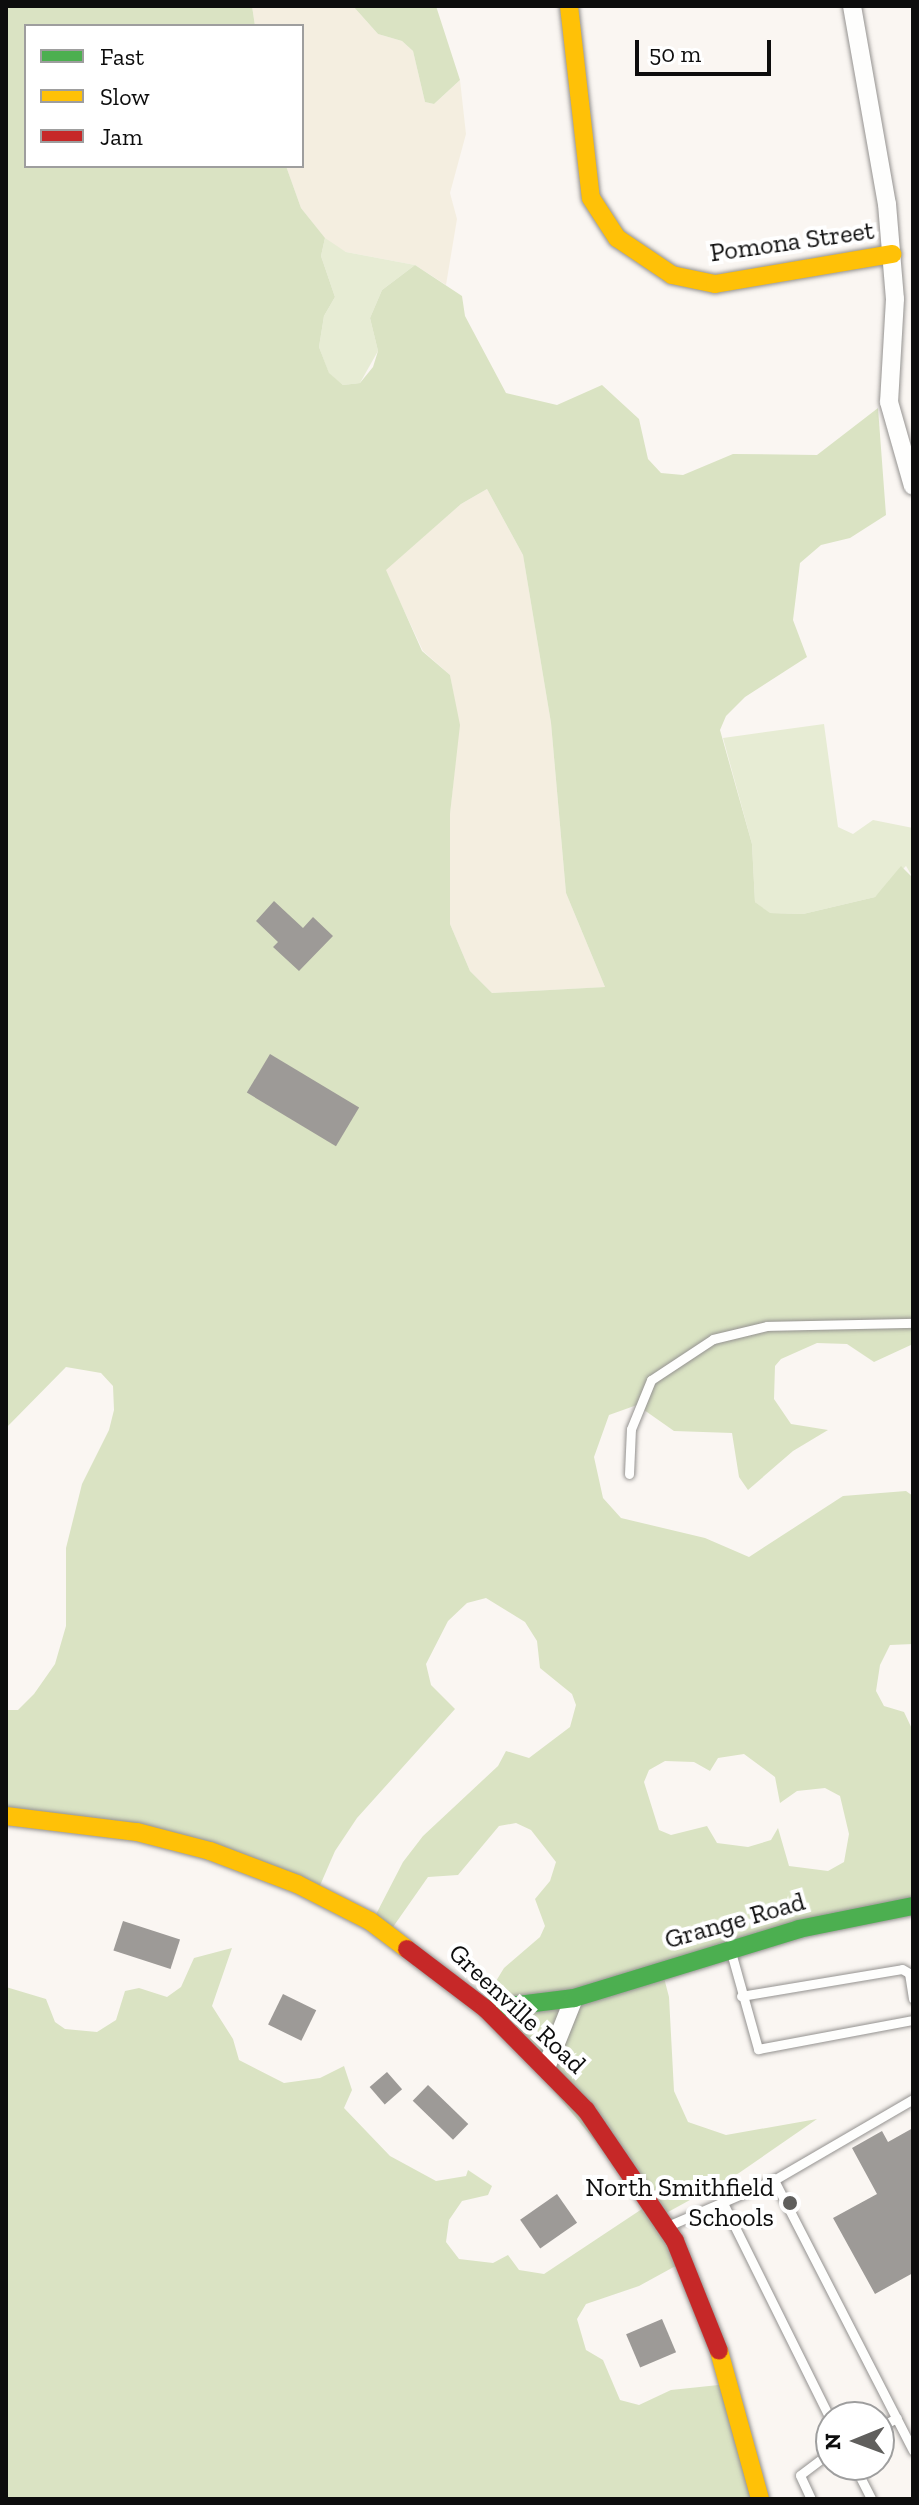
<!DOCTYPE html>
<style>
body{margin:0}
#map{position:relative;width:919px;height:2505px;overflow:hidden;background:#faf6f2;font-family:"Zilla Slab",serif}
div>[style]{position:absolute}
.farmland>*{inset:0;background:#f4eee0}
.green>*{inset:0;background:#e7ecd4}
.forest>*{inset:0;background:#dae3c3}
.building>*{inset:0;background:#9d9a97;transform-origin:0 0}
.roads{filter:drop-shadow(0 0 2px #949290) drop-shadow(0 0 2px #949290)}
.lane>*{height:9px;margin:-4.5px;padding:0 4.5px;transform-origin:4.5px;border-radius:4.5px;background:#fefefd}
.street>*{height:18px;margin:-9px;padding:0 9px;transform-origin:9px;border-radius:9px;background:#fefefd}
.fast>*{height:18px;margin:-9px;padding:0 9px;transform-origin:9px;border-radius:9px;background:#4caf50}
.slow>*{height:18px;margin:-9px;padding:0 9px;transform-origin:9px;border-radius:9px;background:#ffc107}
.jam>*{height:18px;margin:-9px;padding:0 9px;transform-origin:9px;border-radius:9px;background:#c62828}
.dots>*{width:22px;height:22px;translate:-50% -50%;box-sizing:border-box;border:4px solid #fff;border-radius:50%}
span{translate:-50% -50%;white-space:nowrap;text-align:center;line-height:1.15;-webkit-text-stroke:8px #fff;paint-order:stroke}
.street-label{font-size:26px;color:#0d0d0d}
.poi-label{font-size:26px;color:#0d0d0d}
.right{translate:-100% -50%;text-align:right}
.frame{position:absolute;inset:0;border:8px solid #0d0d0d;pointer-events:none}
.legend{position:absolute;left:24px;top:24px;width:280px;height:144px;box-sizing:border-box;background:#fff;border:2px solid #9e9e9e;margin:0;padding:10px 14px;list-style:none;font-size:24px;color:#0d0d0d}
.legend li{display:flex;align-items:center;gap:16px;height:40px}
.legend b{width:40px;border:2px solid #9e9e9e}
.north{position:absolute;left:815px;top:2401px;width:80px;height:80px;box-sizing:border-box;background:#fff;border:2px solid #9e9e9e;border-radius:50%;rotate:269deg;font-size:22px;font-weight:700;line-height:32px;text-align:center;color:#0d0d0d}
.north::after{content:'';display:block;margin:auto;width:28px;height:36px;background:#605f5d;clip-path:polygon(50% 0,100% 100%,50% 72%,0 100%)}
.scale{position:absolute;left:635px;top:40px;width:136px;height:36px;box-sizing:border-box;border:4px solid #0d0d0d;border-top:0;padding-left:10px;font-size:24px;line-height:28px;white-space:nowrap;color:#0d0d0d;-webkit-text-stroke:6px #fff;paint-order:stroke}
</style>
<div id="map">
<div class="farmland">
<i style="clip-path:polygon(252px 6px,353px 6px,378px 34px,402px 41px,413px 51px,425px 102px,434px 104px,460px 80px,466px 134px,450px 193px,457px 219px,446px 285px,415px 265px,346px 252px,327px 241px,301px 208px,286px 166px,302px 166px,302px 26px,255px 26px)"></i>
<i style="clip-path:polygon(487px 489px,523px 555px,551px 723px,566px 893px,605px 987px,492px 993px,470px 971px,450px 924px,450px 814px,459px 725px,450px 675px,423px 651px,385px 570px,461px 504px)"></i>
</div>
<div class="green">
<i style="clip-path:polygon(325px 238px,346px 252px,415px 265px,382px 290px,370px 318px,378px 351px,360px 383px,343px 385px,329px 374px,319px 347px,324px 316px,335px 297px,321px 256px)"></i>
<i style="clip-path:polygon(824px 724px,838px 827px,853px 834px,873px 820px,913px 828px,913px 878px,906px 866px,875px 897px,803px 914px,769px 913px,755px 902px,752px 844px,723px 738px)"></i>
</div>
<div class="forest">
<i style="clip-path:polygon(evenodd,6px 6px,252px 6px,255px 26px,26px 26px,26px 166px,286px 166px,301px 208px,325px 238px,321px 256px,335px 297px,324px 316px,319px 347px,329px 373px,343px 385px,360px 383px,373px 367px,378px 351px,370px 318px,382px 290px,415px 265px,462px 296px,465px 316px,506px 393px,557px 405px,602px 385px,639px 419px,648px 459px,661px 473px,683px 475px,733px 454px,817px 455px,878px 408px,886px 515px,850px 538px,821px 545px,800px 563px,793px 620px,807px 657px,745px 697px,726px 716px,720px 730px,752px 844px,755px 902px,770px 913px,803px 914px,875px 897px,901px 866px,913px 878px,913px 1344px,874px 1362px,847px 1344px,817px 1343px,781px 1359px,775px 1366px,774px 1399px,791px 1424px,828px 1430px,793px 1451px,748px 1490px,739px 1477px,732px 1433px,674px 1431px,637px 1405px,609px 1415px,594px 1457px,603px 1498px,621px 1518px,705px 1538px,749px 1557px,843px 1496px,906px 1491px,913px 1496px,913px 1644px,890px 1645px,880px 1665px,876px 1691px,884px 1706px,904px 1712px,913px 1731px,913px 1905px,662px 1970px,669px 1997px,674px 2091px,688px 2122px,726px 2135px,817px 2119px,739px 2173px,659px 2217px,681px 2263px,639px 2286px,586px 2304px,577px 2319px,586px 2350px,603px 2360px,620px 2400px,639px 2405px,671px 2390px,728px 2384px,756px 2499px,6px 2499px,6px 1987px,46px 1999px,55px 2022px,65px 2029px,97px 2032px,116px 2020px,125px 1991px,139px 1988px,167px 1997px,181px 1987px,194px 1958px,232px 1948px,212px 2006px,233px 2039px,239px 2060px,284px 2083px,320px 2078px,344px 2066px,352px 2090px,344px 2108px,390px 2156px,436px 2181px,466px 2176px,468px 2170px,492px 2186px,488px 2195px,462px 2201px,449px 2220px,446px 2242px,459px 2259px,493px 2263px,508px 2255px,519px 2270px,544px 2274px,648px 2205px,482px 2004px,504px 1968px,540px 1937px,545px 1926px,535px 1899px,550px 1881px,556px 1862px,531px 1830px,516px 1823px,499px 1826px,458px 1875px,428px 1877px,393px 1927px,372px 1922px,403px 1862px,423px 1836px,498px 1766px,506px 1751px,529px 1758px,570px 1727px,576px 1705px,572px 1694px,540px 1668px,537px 1641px,525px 1622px,486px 1598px,467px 1603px,448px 1621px,426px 1664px,431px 1685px,455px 1709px,357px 1818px,335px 1851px,318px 1890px,213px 1854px,6px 1817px,6px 1710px,18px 1710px,34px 1694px,55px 1664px,66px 1626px,66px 1548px,82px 1484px,109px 1430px,114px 1410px,113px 1386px,101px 1373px,66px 1367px,6px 1428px,6px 6px,487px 489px,523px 555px,551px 723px,566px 893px,605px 987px,492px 993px,470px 971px,450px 924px,450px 814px,460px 725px,450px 675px,422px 651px,386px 570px,461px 504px,487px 489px,6px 6px,744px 1754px,775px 1777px,780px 1803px,797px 1791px,825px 1788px,840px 1796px,849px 1834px,844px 1862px,828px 1871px,789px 1866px,778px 1828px,771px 1840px,748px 1847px,717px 1843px,707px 1826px,671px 1835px,659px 1830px,644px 1782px,649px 1770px,665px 1761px,694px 1762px,710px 1771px,718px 1758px,744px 1754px)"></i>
<i style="clip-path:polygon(353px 6px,436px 6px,460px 80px,434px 104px,425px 102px,413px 51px,402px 41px,378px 34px)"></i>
</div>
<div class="building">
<i style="clip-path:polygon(274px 901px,303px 928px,313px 917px,333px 936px,299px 971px,273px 947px,278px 942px,256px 921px)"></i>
<i style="left:270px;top:1054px;width:104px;height:45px;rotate:31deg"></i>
<i style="left:123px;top:1921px;width:60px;height:31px;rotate:18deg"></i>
<i style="left:283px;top:1994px;width:37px;height:34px;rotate:26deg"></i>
<i style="left:387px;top:2072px;width:23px;height:23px;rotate:49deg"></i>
<i style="left:428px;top:2085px;width:56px;height:22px;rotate:44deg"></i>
<i style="clip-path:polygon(913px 2128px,913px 2273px,875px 2294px,833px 2218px,877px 2194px,852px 2148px,882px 2131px,888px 2142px)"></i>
<i style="left:557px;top:2194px;width:35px;height:45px;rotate:55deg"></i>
<i style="left:662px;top:2319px;width:36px;height:39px;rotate:67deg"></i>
</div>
<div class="roads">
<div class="lane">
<i style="left:629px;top:1474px;width:45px;rotate:-87.5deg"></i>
<i style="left:631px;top:1429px;width:53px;rotate:-67.8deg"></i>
<i style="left:651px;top:1380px;width:74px;rotate:-33.5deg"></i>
<i style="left:713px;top:1339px;width:56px;rotate:-13.5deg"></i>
<i style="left:767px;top:1326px;width:146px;rotate:-1.2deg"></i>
<i style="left:731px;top:1952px;width:101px;rotate:74.4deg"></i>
<i style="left:758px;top:2049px;width:158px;rotate:-10.6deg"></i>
<i style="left:741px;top:1996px;width:163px;rotate:-9.5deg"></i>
<i style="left:902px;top:1969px;width:8px;rotate:30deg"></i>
<i style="left:909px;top:1973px;width:26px;rotate:81deg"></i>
<i style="left:774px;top:2180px;width:161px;rotate:-30.2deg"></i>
<i style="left:722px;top:2201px;width:246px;rotate:63.6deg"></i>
<i style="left:670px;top:2225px;width:113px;rotate:-23.4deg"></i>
<i style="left:774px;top:2180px;width:304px;rotate:62.8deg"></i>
<i style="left:879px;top:2427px;width:20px;rotate:-27deg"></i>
<i style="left:854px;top:2465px;width:38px;rotate:63deg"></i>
<i style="left:811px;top:2499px;width:26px;rotate:-115deg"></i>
<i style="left:800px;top:2475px;width:39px;rotate:-37deg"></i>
</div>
<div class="street">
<i style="left:852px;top:6px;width:201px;rotate:80deg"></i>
<i style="left:887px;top:204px;width:95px;rotate:85.2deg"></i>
<i style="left:895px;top:299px;width:103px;rotate:93.3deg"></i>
<i style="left:889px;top:402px;width:87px;rotate:74.1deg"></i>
<i style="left:546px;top:2068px;width:75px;rotate:-68.2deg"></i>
</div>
<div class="fast">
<i style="left:486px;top:2009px;width:89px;rotate:-7.1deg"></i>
<i style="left:574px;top:1998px;width:235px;rotate:-17deg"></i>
<i style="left:799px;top:1929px;width:116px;rotate:-11.4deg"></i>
</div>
<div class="slow">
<i style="left:569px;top:6px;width:193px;rotate:83.5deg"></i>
<i style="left:591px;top:198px;width:48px;rotate:57deg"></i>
<i style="left:617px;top:238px;width:66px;rotate:33.9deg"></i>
<i style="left:672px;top:275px;width:44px;rotate:11.8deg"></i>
<i style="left:715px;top:284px;width:180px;rotate:-9.6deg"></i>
<i style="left:6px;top:1816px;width:132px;rotate:7deg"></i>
<i style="left:137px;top:1832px;width:75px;rotate:14.6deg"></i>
<i style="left:210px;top:1851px;width:93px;rotate:20.8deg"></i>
<i style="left:297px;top:1884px;width:82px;rotate:26.9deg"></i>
<i style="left:370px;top:1921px;width:46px;rotate:37.1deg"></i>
<i style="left:719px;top:2351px;width:154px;rotate:74.5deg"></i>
</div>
<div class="jam">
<i style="left:407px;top:1949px;width:99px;rotate:37.2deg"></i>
<i style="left:486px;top:2009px;width:142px;rotate:45.3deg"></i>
<i style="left:586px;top:2110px;width:158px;rotate:55.8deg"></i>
<i style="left:675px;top:2241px;width:118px;rotate:68.2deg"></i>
</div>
</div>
<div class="dots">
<i style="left:790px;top:2203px;background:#605f5d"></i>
</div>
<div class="street-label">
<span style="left:792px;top:242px;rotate:-8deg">Pomona Street</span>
<span style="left:735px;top:1921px;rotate:-16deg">Grange Road</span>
<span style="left:517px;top:2009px;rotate:43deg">Greenville Road</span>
</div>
<div class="poi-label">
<span class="right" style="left:774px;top:2203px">North Smithfield<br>Schools</span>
</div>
<div class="frame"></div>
<ul class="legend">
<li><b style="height:10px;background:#4caf50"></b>Fast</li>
<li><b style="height:10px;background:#ffc107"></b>Slow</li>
<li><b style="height:10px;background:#c62828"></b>Jam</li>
</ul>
<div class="north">N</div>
<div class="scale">50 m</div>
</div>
